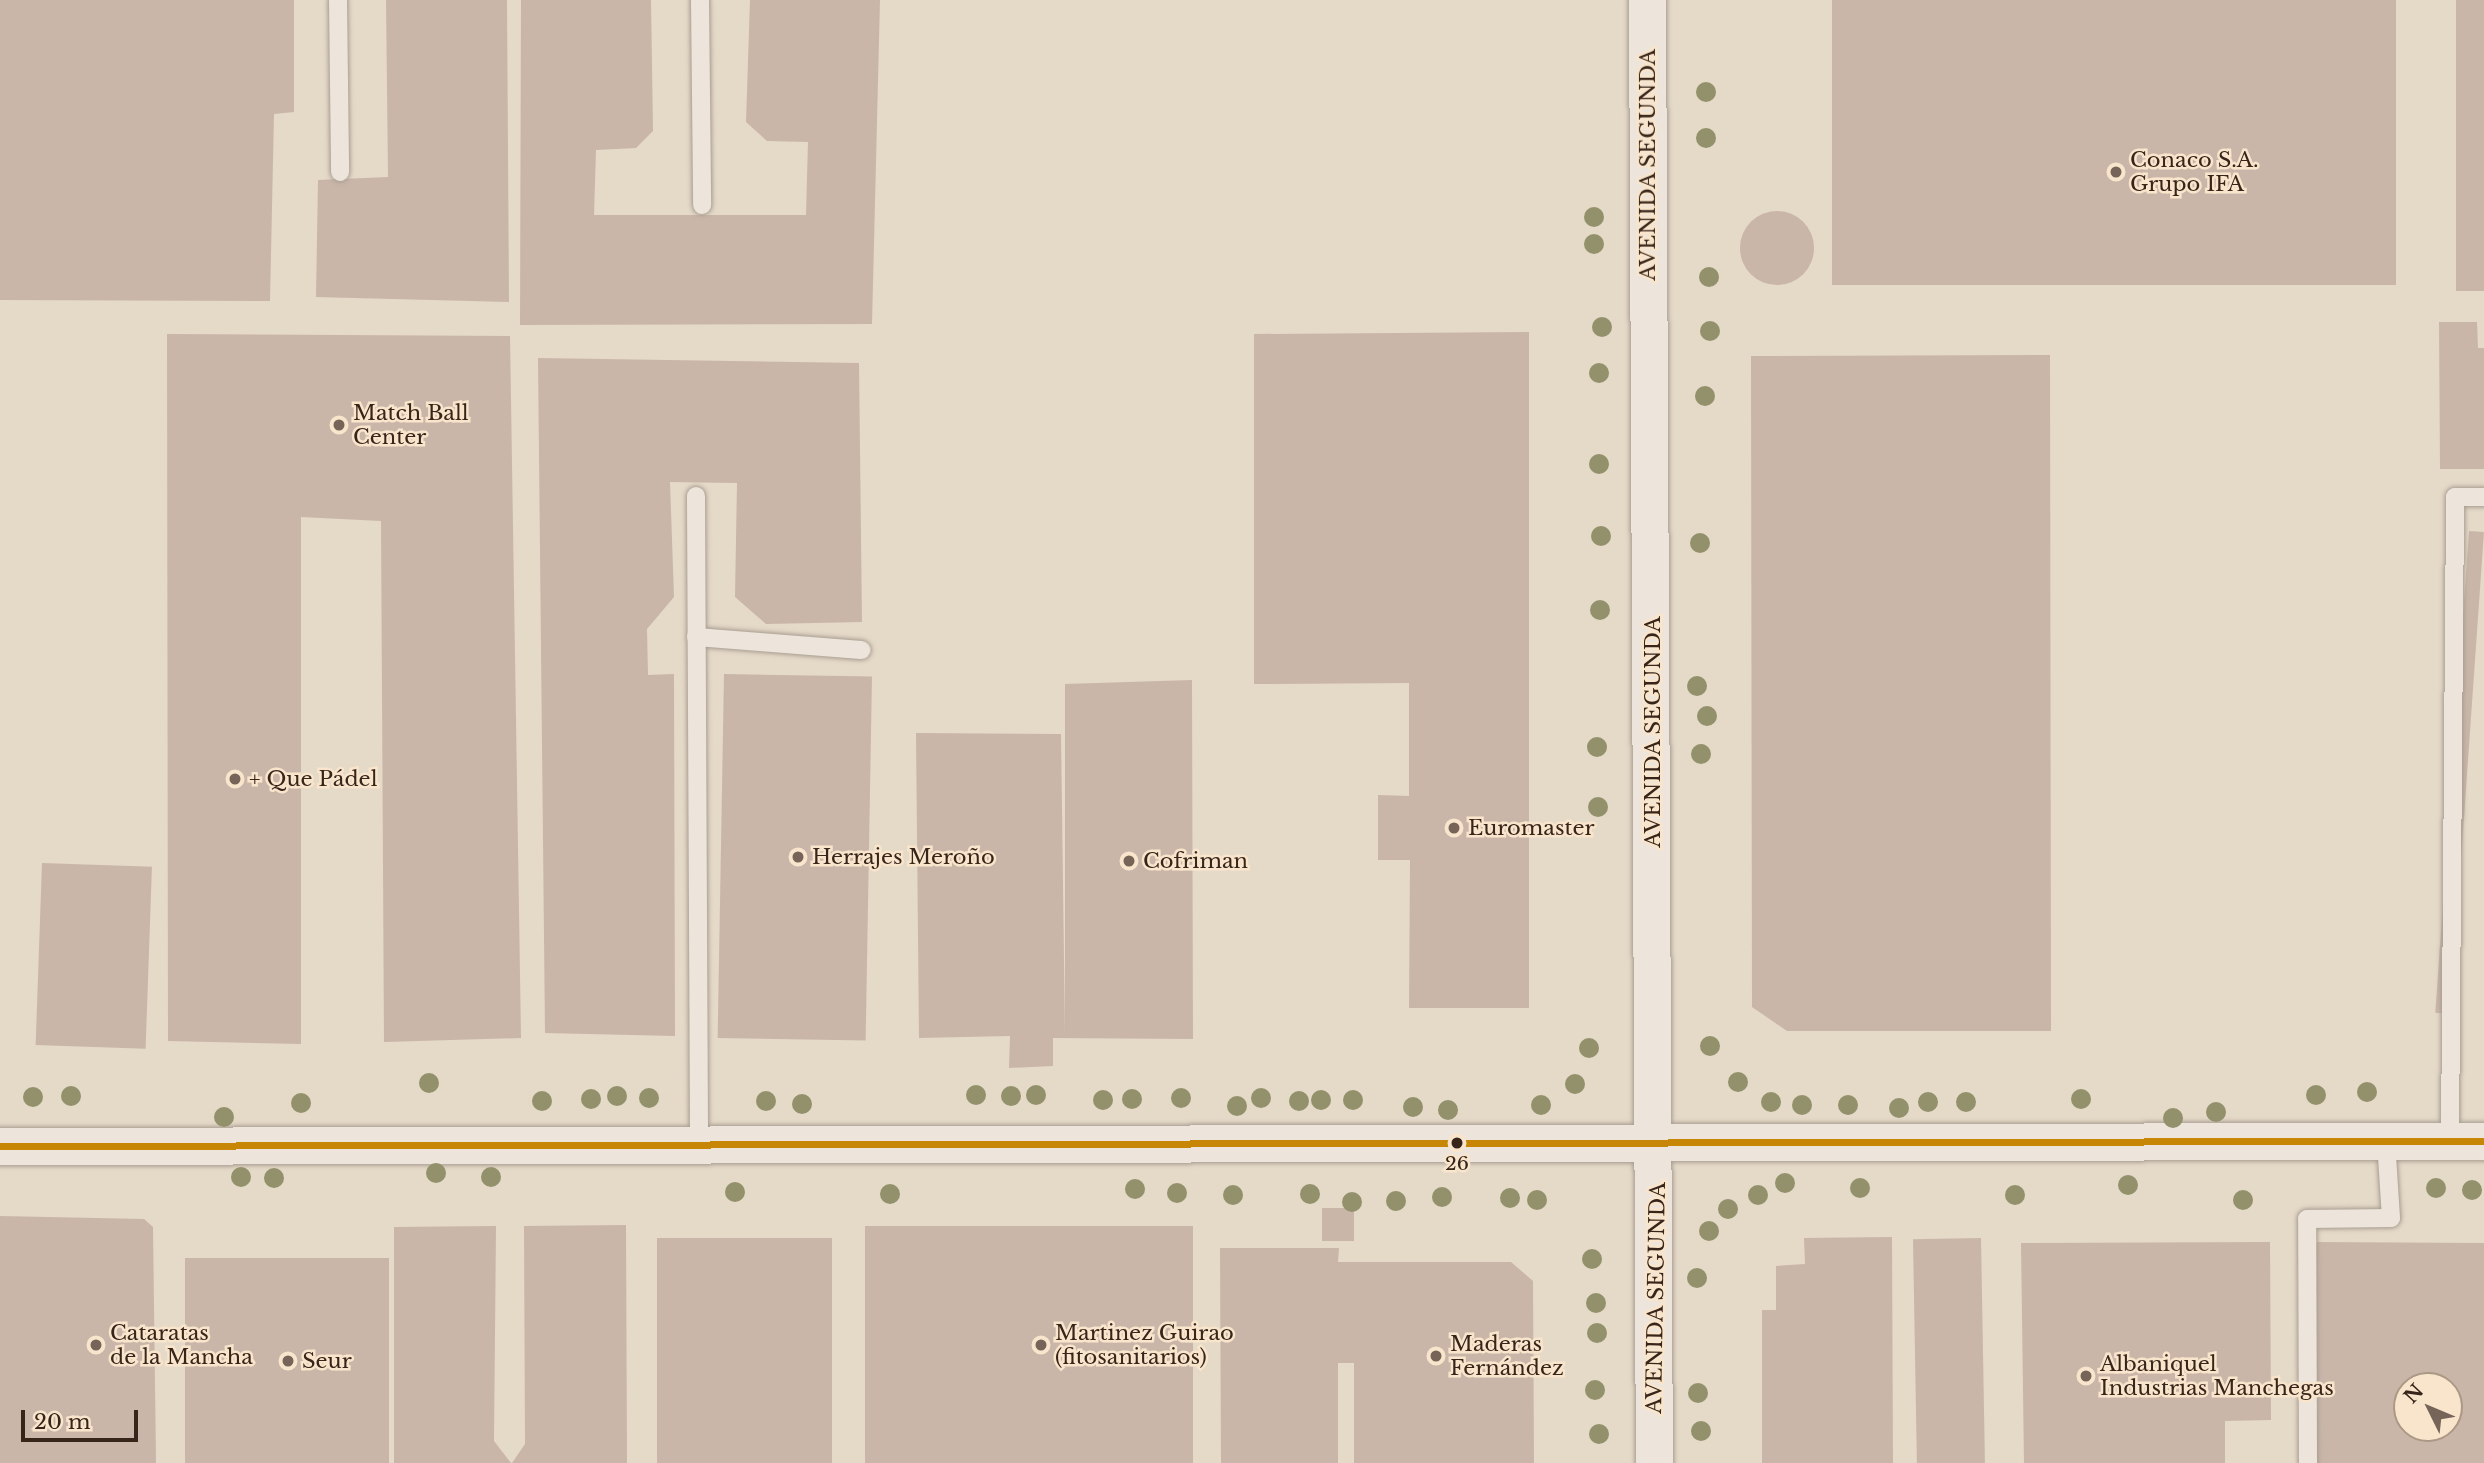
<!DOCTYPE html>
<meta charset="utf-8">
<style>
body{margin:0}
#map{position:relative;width:2484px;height:1463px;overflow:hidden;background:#e5d9c8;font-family:"Libre Baskerville",serif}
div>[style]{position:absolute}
.building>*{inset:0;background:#c9b6a9;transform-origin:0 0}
.round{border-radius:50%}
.roads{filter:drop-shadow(0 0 2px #a99e92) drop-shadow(0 0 2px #a99e92)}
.service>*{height:18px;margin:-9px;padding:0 9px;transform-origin:9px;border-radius:9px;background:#ede5db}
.minor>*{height:37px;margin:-18.5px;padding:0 18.5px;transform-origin:18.5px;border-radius:18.5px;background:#ede5db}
.bus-1>*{height:7px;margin:-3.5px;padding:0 3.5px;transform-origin:3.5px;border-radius:3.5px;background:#c78606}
.trees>*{width:20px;height:20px;margin:-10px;border-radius:50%;background:#93916b}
.dots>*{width:19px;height:19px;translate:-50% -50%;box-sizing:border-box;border:4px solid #f8e5cc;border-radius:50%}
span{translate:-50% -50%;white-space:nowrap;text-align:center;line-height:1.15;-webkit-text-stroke:5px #f8e5cc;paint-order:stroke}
.bus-label{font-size:19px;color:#38251a}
.poi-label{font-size:21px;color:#38251a}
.left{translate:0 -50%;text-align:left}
.street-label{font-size:21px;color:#38251a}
.north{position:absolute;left:2393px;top:1372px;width:70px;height:70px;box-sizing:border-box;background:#f8e5cc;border:2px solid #ab9885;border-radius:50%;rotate:313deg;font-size:19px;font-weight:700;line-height:28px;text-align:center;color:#38251a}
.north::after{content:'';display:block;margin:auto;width:24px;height:32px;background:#756457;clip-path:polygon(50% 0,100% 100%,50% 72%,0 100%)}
.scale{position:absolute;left:21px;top:1410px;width:117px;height:32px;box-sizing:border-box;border:4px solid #38251a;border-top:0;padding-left:9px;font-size:21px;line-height:24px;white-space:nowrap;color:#38251a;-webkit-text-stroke:5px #f8e5cc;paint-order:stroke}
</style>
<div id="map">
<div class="building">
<i style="clip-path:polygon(0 0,294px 0,294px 112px,274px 114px,270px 301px,0 300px)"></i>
<i style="clip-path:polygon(386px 0,507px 0,509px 302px,316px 297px,318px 180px,388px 177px)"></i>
<i style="clip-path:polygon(521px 0,651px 0,653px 131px,636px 148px,596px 150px,594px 215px,806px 215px,808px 142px,767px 141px,746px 122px,750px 0,880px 0,872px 324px,520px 325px)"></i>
<i style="left:1832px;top:0;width:564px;height:285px"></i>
<i style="left:2456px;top:0;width:28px;height:291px"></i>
<i class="round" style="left:1740px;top:211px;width:74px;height:74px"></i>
<i style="clip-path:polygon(2439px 322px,2477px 322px,2478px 348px,2484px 348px,2484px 469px,2440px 469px)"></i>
<i style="clip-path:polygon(1529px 332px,1529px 1008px,1409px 1008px,1410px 860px,1378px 860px,1378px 795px,1409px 796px,1409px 683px,1254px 684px,1254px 334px)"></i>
<i style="clip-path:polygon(167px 334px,510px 336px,521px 1038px,384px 1042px,381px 521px,301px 517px,301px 1044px,168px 1041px)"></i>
<i style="clip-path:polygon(2050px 355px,2051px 1031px,1787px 1031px,1752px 1007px,1751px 356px)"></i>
<i style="clip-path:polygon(538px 358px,859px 363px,862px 622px,766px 624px,735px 597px,737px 483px,670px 482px,674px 597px,647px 629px,648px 675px,674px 674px,675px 1036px,545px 1033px)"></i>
<i style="left:2469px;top:531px;width:15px;height:483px;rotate:4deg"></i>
<i style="left:724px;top:674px;width:148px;height:364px;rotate:1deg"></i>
<i style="clip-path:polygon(1192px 680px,1193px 1039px,1053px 1038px,1053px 1066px,1009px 1068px,1010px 1036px,919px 1038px,916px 733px,1061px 734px,1065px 1034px,1065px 684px)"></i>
<i style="left:42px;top:863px;width:110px;height:182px;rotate:2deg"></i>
<i style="left:1322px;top:1208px;width:32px;height:33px"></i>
<i style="clip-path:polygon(0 1216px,144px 1219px,153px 1227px,156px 1463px,0 1463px)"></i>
<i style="clip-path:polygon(626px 1225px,627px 1463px,512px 1463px,525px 1444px,524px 1226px)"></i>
<i style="clip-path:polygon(496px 1226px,494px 1441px,511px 1463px,394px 1463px,394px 1227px)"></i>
<i style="left:865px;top:1226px;width:328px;height:237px"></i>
<i style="clip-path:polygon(1892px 1237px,1893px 1463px,1762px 1463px,1762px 1310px,1776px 1310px,1776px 1266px,1805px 1264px,1804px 1238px)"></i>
<i style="left:657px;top:1238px;width:175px;height:225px"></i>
<i style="left:1981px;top:1238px;width:225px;height:68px;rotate:89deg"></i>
<i style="clip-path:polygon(2270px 1242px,2271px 1420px,2225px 1421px,2225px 1463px,2024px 1463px,2021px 1243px)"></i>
<i style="clip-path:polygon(evenodd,2312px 1242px,2484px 1243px,2484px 1463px,2312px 1463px,2312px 1242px,2407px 1386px,2449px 1386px,2449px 1428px,2407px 1428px,2407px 1386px)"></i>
<i style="clip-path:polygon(1220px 1248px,1339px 1248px,1338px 1262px,1511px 1262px,1533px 1281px,1534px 1463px,1354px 1463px,1354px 1363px,1338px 1363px,1338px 1463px,1221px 1463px)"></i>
<i style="left:185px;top:1258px;width:204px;height:205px"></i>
</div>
<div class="roads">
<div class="service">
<i style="left:338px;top:0;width:172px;rotate:89.3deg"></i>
<i style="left:700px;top:0;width:205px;rotate:89.4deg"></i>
<i style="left:696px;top:496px;width:648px;rotate:89.73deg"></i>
<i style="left:696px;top:637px;width:166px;rotate:4.5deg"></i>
<i style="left:2450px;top:1140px;width:643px;rotate:-89.55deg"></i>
<i style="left:2455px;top:497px;width:29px"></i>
<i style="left:2308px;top:1463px;width:244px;rotate:-90.2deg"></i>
<i style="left:2307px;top:1219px;width:84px;rotate:-0.7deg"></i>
<i style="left:2391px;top:1218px;width:77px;rotate:-93.7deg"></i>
</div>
<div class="minor">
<i style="left:1647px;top:0;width:1463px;rotate:89.73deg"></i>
<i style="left:0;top:1146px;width:2484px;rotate:-0.12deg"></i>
</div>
</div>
<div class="bus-1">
<i style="left:0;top:1146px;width:2484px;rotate:-0.12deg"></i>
</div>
<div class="trees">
<i style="left:1706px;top:92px"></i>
<i style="left:1706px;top:138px"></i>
<i style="left:1594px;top:217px"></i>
<i style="left:1594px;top:244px"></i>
<i style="left:1709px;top:277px"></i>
<i style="left:1602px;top:327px"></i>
<i style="left:1710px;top:331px"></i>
<i style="left:1599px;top:373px"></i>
<i style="left:1705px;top:396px"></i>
<i style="left:1599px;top:464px"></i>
<i style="left:1601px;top:536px"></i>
<i style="left:1700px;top:543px"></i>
<i style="left:1600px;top:610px"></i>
<i style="left:1697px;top:686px"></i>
<i style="left:1707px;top:716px"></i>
<i style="left:1597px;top:747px"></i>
<i style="left:1701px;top:754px"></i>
<i style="left:1598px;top:807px"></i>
<i style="left:1710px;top:1046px"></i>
<i style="left:1589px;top:1048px"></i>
<i style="left:1738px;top:1082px"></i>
<i style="left:429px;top:1083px"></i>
<i style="left:1575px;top:1084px"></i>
<i style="left:2367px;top:1092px"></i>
<i style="left:976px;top:1095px"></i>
<i style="left:1036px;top:1095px"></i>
<i style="left:2316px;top:1095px"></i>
<i style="left:71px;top:1096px"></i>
<i style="left:617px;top:1096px"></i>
<i style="left:1011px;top:1096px"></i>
<i style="left:33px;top:1097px"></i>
<i style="left:649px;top:1098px"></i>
<i style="left:1181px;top:1098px"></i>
<i style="left:1261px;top:1098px"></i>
<i style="left:591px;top:1099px"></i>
<i style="left:1132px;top:1099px"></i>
<i style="left:2081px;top:1099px"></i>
<i style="left:1103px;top:1100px"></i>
<i style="left:1321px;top:1100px"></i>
<i style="left:1353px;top:1100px"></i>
<i style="left:542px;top:1101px"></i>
<i style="left:766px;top:1101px"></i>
<i style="left:1299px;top:1101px"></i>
<i style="left:1771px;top:1102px"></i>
<i style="left:1928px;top:1102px"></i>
<i style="left:1966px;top:1102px"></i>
<i style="left:301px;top:1103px"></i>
<i style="left:802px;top:1104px"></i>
<i style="left:1541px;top:1105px"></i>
<i style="left:1802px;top:1105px"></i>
<i style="left:1848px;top:1105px"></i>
<i style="left:1237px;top:1106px"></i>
<i style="left:1413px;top:1107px"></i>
<i style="left:1899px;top:1108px"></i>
<i style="left:1448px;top:1110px"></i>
<i style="left:2216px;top:1112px"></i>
<i style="left:224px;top:1117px"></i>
<i style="left:2173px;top:1118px"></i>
<i style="left:436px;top:1173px"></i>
<i style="left:241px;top:1177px"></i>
<i style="left:491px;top:1177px"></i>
<i style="left:274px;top:1178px"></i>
<i style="left:1785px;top:1183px"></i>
<i style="left:2128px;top:1185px"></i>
<i style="left:1860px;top:1188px"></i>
<i style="left:2436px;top:1188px"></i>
<i style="left:1135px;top:1189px"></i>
<i style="left:2472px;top:1190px"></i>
<i style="left:735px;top:1192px"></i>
<i style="left:1177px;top:1193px"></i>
<i style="left:890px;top:1194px"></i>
<i style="left:1310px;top:1194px"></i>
<i style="left:1233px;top:1195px"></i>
<i style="left:1758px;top:1195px"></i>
<i style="left:2015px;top:1195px"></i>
<i style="left:1442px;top:1197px"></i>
<i style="left:1510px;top:1198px"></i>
<i style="left:1537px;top:1200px"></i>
<i style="left:2243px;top:1200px"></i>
<i style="left:1396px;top:1201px"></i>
<i style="left:1352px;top:1202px"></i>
<i style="left:1728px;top:1209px"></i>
<i style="left:1709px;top:1231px"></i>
<i style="left:1592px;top:1259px"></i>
<i style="left:1697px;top:1278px"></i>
<i style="left:1596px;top:1303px"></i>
<i style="left:1597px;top:1333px"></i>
<i style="left:1595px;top:1390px"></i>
<i style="left:1698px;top:1393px"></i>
<i style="left:1701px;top:1431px"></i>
<i style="left:1599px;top:1434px"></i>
</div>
<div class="dots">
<i style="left:2116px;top:172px;background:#756457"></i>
<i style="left:339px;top:425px;background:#756457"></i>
<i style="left:235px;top:779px;background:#756457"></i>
<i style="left:1454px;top:828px;background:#756457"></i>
<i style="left:798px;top:857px;background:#756457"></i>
<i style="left:1129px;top:861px;background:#756457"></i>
<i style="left:1457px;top:1143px;background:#38251a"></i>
<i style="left:96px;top:1345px;background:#756457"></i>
<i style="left:1041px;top:1345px;background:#756457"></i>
<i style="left:1436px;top:1356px;background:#756457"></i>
<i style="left:288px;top:1361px;background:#756457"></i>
<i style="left:2086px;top:1376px;background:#756457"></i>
</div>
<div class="bus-label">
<span style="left:1457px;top:1164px">26</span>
</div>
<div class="poi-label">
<span class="left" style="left:2130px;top:172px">Conaco S.A.<br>Grupo IFA</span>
<span class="left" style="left:353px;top:425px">Match Ball<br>Center</span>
<span class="left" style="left:249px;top:779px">+ Que Pádel</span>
<span class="left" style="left:1468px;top:828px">Euromaster</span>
<span class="left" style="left:812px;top:857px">Herrajes Meroño</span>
<span class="left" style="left:1143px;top:861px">Cofriman</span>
<span class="left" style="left:110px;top:1345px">Cataratas<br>de la Mancha</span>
<span class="left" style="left:1055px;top:1345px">Martinez Guirao<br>(fitosanitarios)</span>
<span class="left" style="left:1450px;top:1356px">Maderas<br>Fernández</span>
<span class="left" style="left:302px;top:1361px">Seur</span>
<span class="left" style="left:2100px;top:1376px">Albaniquel<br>Industrias Manchegas</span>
</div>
<div class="street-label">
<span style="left:1648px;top:165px;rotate:-90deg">AVENIDA SEGUNDA</span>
<span style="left:1653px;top:732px;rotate:-90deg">AVENIDA SEGUNDA</span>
<span style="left:1656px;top:1298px;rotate:-89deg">AVENIDA SEGUNDA</span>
</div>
<div class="north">N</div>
<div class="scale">20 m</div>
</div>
